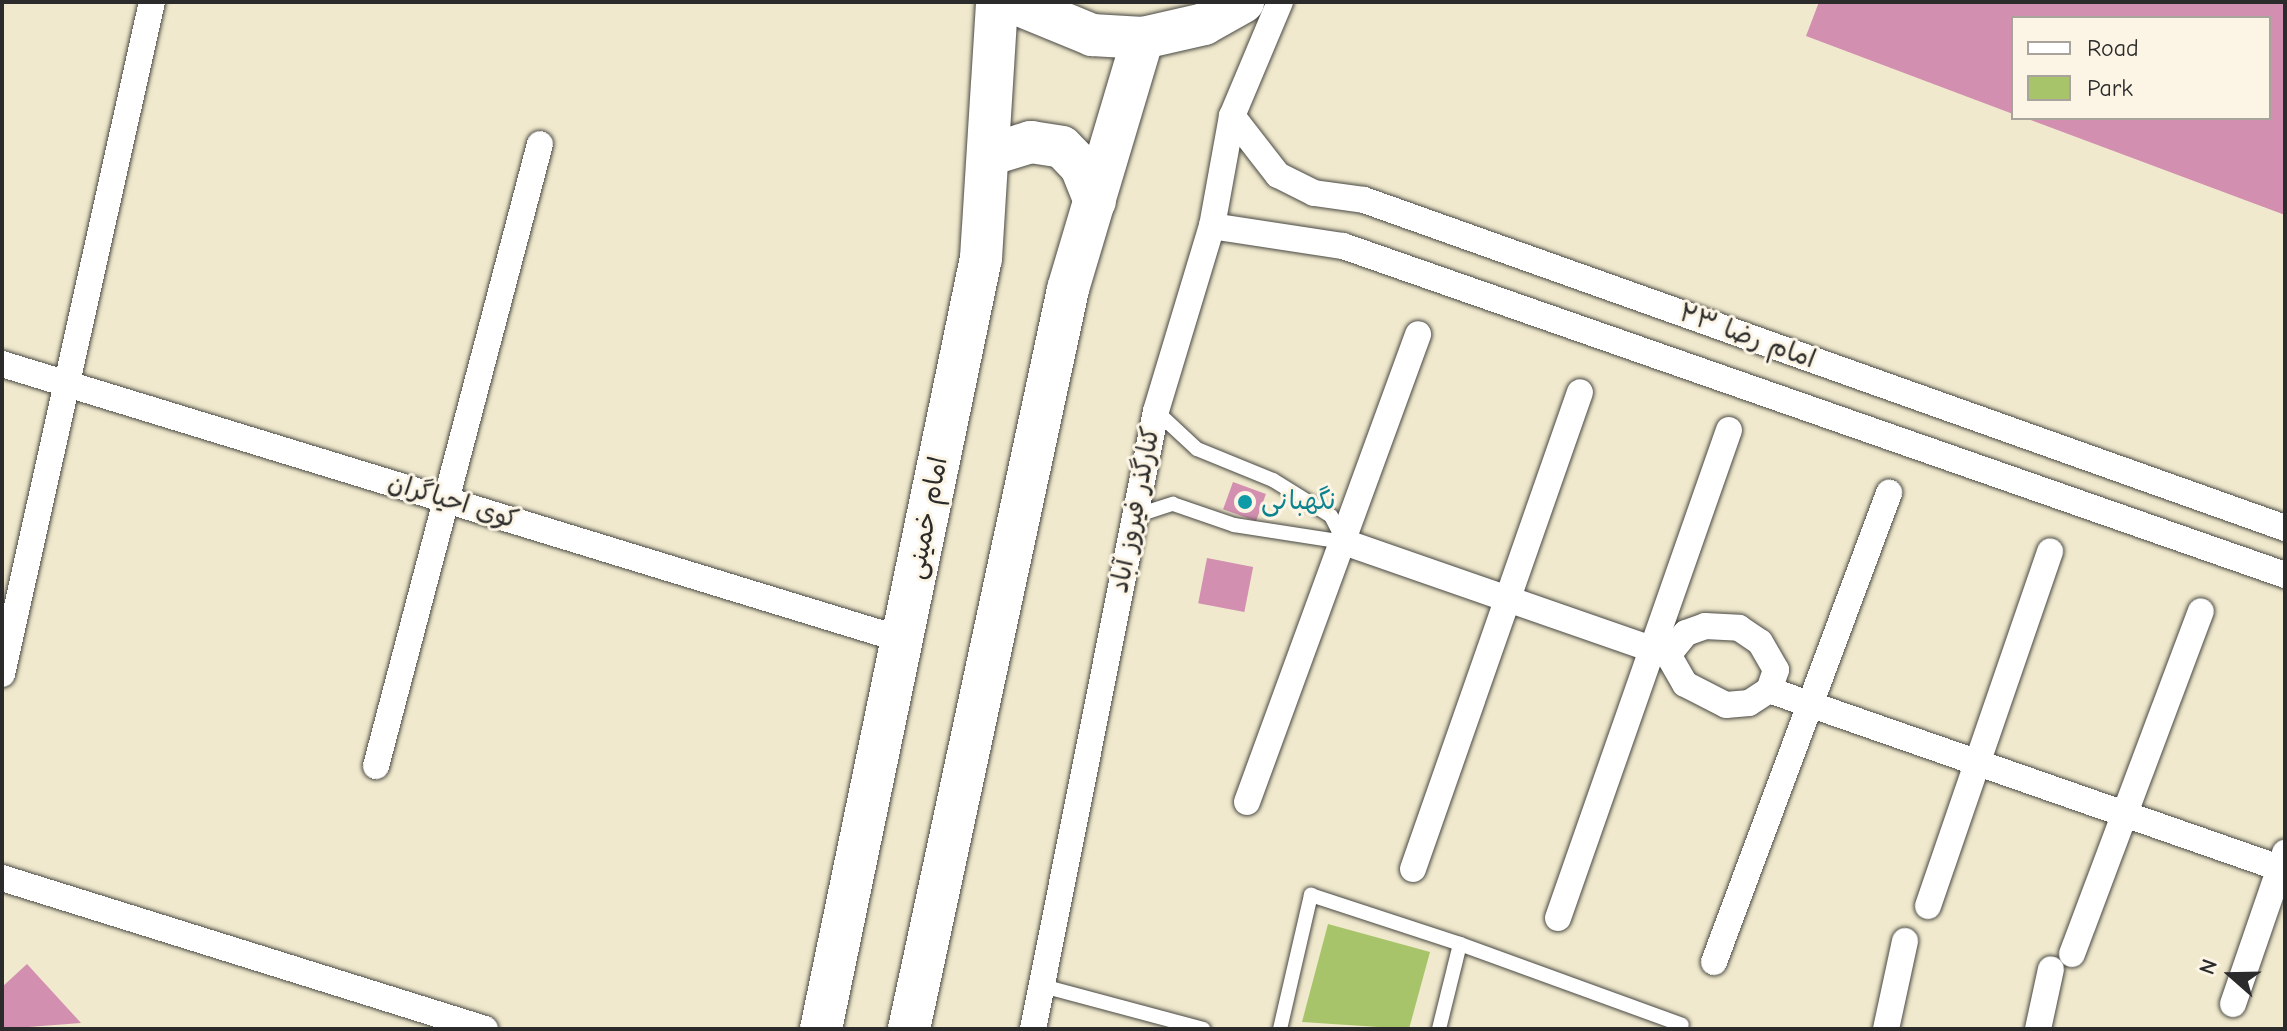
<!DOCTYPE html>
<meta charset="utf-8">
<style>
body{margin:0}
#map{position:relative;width:2287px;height:1031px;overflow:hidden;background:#f0e9cd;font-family:"Comic Neue","Playpen Sans Arabic",sans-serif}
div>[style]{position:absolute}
.green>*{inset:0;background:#a7c46b}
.building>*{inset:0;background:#d28faf;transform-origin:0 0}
.roads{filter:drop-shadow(0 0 2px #494843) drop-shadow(0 0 2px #494843)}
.lane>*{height:14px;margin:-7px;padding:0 7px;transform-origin:7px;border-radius:7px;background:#fff}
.street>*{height:26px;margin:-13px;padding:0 13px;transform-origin:13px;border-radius:13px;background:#fff}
.primary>*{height:42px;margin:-21px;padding:0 21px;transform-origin:21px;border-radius:21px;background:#fff}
.dots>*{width:22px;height:22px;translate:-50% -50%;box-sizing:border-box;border:4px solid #fcf5e5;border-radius:50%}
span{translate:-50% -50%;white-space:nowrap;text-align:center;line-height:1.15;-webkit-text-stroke:6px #fcf5e5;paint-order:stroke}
.street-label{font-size:26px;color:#2b2b2b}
.culture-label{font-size:26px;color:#0d838f}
.left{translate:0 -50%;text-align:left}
.frame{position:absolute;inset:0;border:4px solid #2b2b2b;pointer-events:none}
.legend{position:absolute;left:2011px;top:16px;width:260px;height:104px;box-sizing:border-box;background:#fcf5e5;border:2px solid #a8a49b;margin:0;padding:10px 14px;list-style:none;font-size:24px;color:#2b2b2b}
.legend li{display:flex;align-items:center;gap:16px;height:40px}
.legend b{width:40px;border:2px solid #a8a49b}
.north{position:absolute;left:2191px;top:935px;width:80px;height:80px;-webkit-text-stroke:6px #fcf5e5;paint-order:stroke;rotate:290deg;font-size:22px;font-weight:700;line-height:32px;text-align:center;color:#2b2b2b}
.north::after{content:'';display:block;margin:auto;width:28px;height:36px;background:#2b2b2b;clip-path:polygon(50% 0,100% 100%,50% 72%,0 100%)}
</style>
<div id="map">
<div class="green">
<i style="clip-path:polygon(1328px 924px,1430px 952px,1409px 1029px,1302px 1022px)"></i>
</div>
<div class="building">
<i style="clip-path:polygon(1819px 2px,2285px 2px,2285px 215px,2025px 118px,2269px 118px,2269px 18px,2013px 18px,2013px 114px,1806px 36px)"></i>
<i style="left:1233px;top:482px;width:35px;height:29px;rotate:20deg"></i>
<i style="left:1207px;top:558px;width:47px;height:46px;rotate:11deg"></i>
<i style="clip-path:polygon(27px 964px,81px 1023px,2px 1029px,2px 987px)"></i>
</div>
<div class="roads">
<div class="lane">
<i style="left:1156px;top:411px;width:56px;rotate:42.8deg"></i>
<i style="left:1197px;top:449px;width:82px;rotate:22.2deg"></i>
<i style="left:1273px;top:480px;width:68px;rotate:31.8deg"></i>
<i style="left:1331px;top:516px;width:25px;rotate:63deg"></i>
<i style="left:1135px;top:516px;width:40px;rotate:-18deg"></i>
<i style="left:1173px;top:504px;width:65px;rotate:19deg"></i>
<i style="left:1234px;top:525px;width:111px;rotate:8.8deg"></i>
<i style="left:1460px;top:944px;width:236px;rotate:20deg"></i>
<i style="left:1043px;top:986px;width:166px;rotate:15deg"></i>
<i style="left:1280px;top:1029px;width:138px;rotate:-77deg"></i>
<i style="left:1311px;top:895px;width:157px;rotate:18.2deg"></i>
<i style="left:1460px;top:944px;width:88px;rotate:103.9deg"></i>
</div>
<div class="street">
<i style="left:1232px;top:116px;width:75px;rotate:52.1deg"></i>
<i style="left:1278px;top:175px;width:40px;rotate:26.6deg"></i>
<i style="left:1314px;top:193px;width:50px;rotate:8deg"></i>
<i style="left:1364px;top:200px;width:978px;rotate:19.6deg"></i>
<i style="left:1212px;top:226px;width:133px;rotate:8.7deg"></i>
<i style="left:1343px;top:246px;width:998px;rotate:19.25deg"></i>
<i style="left:2px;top:364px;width:942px;rotate:17.03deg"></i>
<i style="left:1344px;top:542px;width:343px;rotate:19.2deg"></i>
<i style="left:1705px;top:626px;width:34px;rotate:3deg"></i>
<i style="left:1739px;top:628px;width:25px;rotate:34deg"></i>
<i style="left:1760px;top:642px;width:32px;rotate:60deg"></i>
<i style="left:1776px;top:670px;width:21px;rotate:109deg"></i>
<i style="left:1769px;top:690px;width:24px;rotate:147deg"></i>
<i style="left:1749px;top:703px;width:23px;rotate:175deg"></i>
<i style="left:1726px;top:705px;width:46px;rotate:-152.9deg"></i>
<i style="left:1685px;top:684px;width:34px;rotate:-120deg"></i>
<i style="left:1668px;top:655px;width:28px;rotate:-51deg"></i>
<i style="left:1686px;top:633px;width:20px;rotate:-20deg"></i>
<i style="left:2px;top:674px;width:689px;rotate:-77.42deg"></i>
<i style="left:1769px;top:690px;width:546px;rotate:19.23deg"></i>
<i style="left:376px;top:766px;width:643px;rotate:-75.23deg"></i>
<i style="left:1247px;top:802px;width:498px;rotate:-69.9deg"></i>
<i style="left:1413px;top:869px;width:505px;rotate:-70.7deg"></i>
<i style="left:2px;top:878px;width:506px;rotate:17.36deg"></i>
<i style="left:1928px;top:906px;width:375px;rotate:-71deg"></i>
<i style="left:1558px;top:918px;width:517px;rotate:-70.69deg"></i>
<i style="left:2072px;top:954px;width:366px;rotate:-69.4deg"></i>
<i style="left:1714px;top:962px;width:501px;rotate:-69.54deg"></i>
<i style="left:2233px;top:1004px;width:160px;rotate:-71deg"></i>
<i style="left:1033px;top:1029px;width:630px;rotate:-78.74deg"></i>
<i style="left:1156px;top:411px;width:193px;rotate:-73.2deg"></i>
<i style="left:1212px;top:226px;width:112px;rotate:-79.7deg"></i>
<i style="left:1232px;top:116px;width:124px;rotate:-67.2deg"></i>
<i style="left:1886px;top:1029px;width:90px;rotate:-77.8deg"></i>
<i style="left:2038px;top:1029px;width:61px;rotate:-77.8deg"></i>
</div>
<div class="primary">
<i style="left:1012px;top:2px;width:87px;rotate:22.4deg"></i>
<i style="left:1092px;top:35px;width:51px;rotate:3.4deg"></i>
<i style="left:1143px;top:38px;width:63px;rotate:-12.9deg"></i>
<i style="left:1204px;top:24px;width:45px;rotate:-29.4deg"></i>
<i style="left:992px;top:154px;width:41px;rotate:-17.1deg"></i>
<i style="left:1031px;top:142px;width:31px;rotate:9deg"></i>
<i style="left:1062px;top:147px;width:28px;rotate:46deg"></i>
<i style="left:1081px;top:167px;width:37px;rotate:68deg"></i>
<i style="left:821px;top:1029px;width:787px;rotate:-78.28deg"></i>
<i style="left:981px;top:258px;width:256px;rotate:-86.4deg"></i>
<i style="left:909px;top:1029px;width:757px;rotate:-77.87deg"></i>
<i style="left:1068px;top:289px;width:262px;rotate:-73.4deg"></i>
</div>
</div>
<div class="dots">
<i style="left:1245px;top:502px;background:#0f9aa8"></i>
</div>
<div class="street-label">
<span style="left:1747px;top:337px;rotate:20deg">امام رضا ۲۳</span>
<span style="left:453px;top:502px;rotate:17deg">کوی احیاگران</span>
<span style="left:1136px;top:510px;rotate:-79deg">کنارگذر فیروز آباد</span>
<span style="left:928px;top:518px;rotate:-79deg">امام خمینی</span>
</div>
<div class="culture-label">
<span class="left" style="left:1261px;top:502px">نگهبانی</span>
</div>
<div class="frame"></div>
<ul class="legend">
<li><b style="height:10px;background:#fff"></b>Road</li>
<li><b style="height:22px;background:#a7c46b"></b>Park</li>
</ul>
<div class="north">N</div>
</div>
